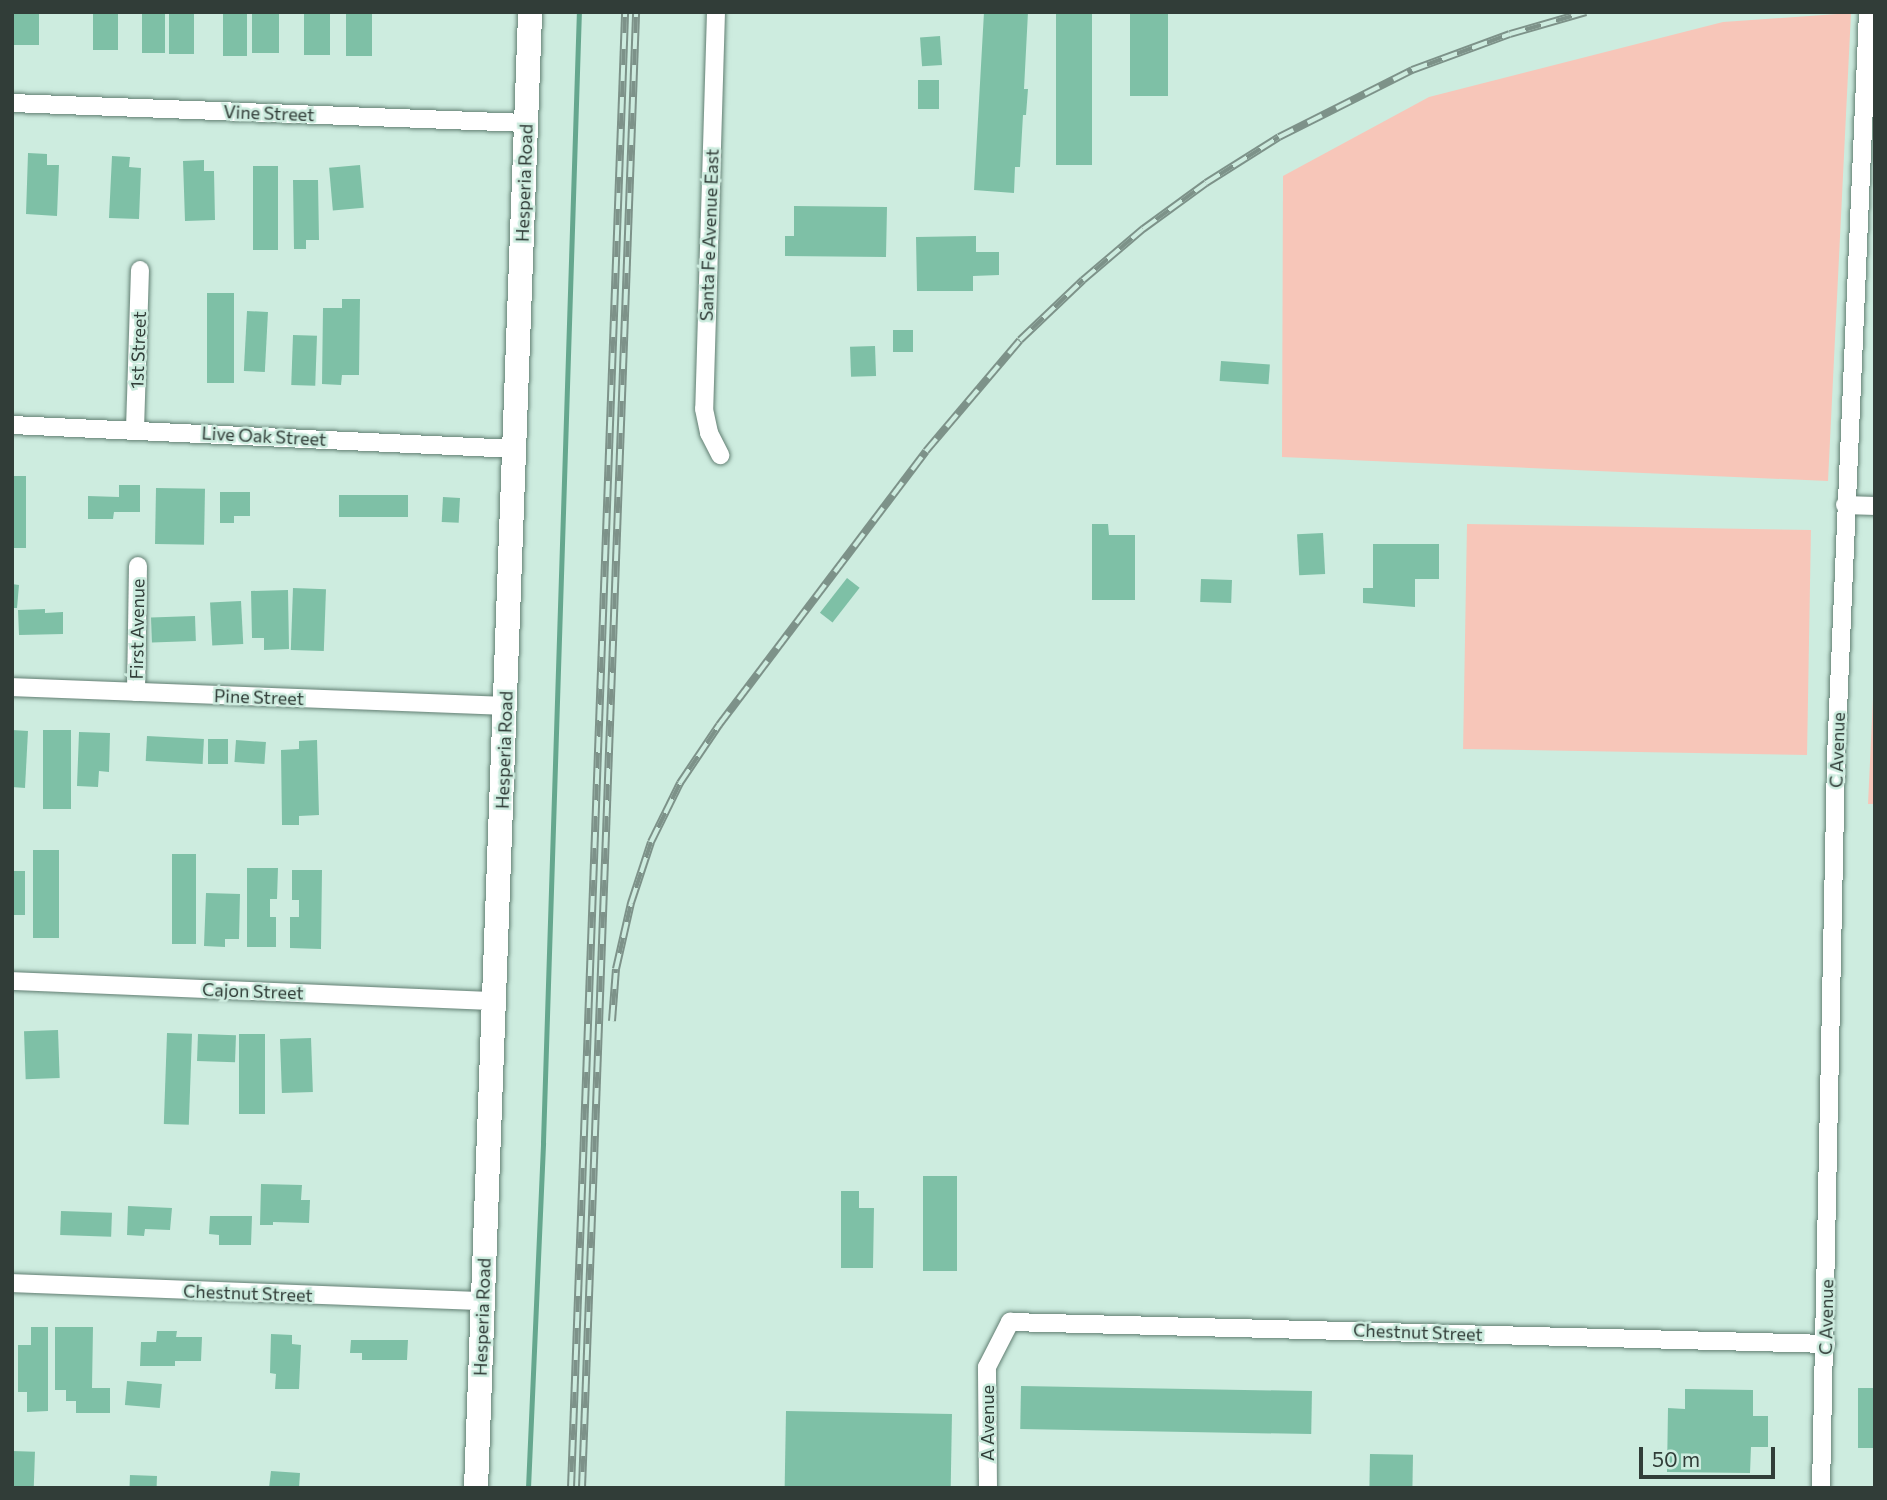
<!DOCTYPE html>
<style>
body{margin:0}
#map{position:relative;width:1887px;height:1500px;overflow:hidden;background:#cdecdf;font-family:Commissioner,sans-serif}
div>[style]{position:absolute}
.green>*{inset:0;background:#f7c6b9;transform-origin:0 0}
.stream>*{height:5px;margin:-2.5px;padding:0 2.5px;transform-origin:2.5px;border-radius:2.5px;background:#65a78e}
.building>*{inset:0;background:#7ec0a6;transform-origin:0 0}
.roads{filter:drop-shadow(0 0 2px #617e72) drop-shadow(0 0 2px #617e72)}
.minor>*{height:18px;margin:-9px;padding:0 9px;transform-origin:9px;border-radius:9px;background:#fff}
.secondary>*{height:24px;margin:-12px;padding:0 12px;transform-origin:12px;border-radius:12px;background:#fff}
.rail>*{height:8px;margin-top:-4px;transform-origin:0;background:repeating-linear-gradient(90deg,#cdecdf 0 16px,#7d9289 0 32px);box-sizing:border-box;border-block:2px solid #7d9289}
span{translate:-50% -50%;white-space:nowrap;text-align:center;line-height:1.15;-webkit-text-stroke:5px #cdecdf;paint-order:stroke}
.street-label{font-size:18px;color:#313d38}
.frame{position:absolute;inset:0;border:14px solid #313d38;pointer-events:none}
.scale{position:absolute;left:1639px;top:1447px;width:136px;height:32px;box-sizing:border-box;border:4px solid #313d38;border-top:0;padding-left:9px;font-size:21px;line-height:24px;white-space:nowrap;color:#313d38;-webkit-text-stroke:5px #cdecdf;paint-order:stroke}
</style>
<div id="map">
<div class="green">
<i style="clip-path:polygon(1851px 13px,1828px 481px,1282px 457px,1283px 176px,1429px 97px,1723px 22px)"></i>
<i style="left:1467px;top:524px;width:344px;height:225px;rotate:1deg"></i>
<i style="clip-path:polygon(1875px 656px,1875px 804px,1868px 804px)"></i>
</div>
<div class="stream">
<i style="left:528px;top:1488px;width:346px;rotate:-87.5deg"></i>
<i style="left:543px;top:1142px;width:1131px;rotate:-88.18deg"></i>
</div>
<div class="building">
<i style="left:13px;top:12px;width:26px;height:33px"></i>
<i style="left:93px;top:12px;width:25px;height:38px"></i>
<i style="left:142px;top:12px;width:23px;height:41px"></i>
<i style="left:169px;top:12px;width:25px;height:42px"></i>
<i style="left:223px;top:12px;width:24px;height:44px"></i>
<i style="left:252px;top:12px;width:27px;height:41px"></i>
<i style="left:304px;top:12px;width:26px;height:43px"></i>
<i style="left:346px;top:12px;width:26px;height:44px"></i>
<i style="clip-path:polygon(984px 12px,1028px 12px,1024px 89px,1028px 89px,1026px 115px,1023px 115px,1020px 167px,1015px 167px,1014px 193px,974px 190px)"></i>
<i style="left:1056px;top:12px;width:36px;height:153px"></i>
<i style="left:1130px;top:12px;width:38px;height:84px"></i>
<i style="left:940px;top:36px;width:29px;height:20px;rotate:86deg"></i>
<i style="left:918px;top:80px;width:21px;height:29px"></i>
<i style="clip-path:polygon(28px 153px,47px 154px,47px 165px,59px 165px,57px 216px,26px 214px)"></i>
<i style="clip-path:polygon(112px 156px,130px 157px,129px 167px,141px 168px,139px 219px,109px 218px)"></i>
<i style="clip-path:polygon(204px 160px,204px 171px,214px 171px,215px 220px,185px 221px,183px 161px)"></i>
<i style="left:360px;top:165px;width:43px;height:31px;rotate:85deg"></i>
<i style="left:253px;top:166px;width:25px;height:84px"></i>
<i style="clip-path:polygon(293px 180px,318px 180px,319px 240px,306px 240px,306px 249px,294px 249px)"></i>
<i style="clip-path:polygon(794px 206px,887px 207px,886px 257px,785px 256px,785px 236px,794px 236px)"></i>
<i style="clip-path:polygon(976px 236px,976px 252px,999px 252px,999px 275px,973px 276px,973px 291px,917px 291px,916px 237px)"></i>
<i style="left:207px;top:293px;width:27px;height:90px"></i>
<i style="clip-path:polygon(342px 299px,360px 299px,359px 375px,342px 375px,341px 385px,322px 384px,323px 308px,342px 308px)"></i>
<i style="left:247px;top:311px;width:21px;height:60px;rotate:3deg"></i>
<i style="left:893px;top:330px;width:20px;height:22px"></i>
<i style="left:293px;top:335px;width:24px;height:50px;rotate:2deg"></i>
<i style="left:875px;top:346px;width:30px;height:25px;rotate:88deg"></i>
<i style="left:1221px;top:361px;width:49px;height:20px;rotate:4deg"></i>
<i style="left:12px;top:476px;width:14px;height:72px"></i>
<i style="clip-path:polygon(119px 485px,140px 485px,140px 512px,114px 512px,113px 519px,88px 519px,88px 496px,119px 497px)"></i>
<i style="left:156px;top:488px;width:49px;height:56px;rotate:1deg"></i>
<i style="clip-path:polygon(220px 492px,250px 492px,250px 516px,234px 516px,234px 523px,220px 523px)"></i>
<i style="left:339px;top:495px;width:69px;height:22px"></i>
<i style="left:443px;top:497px;width:17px;height:25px;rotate:3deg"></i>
<i style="clip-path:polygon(1092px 524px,1108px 524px,1109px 535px,1135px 535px,1135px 600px,1092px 600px)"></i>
<i style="left:1323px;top:533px;width:41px;height:26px;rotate:87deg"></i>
<i style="clip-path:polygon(1373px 544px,1439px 544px,1439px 579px,1415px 579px,1415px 607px,1363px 603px,1363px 588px,1373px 588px)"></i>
<i style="left:847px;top:578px;width:16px;height:44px;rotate:38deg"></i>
<i style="left:1201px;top:579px;width:31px;height:23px;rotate:2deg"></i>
<i style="clip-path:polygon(12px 584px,19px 585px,17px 608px,12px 608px)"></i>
<i style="left:293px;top:588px;width:33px;height:62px;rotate:2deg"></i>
<i style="clip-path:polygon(288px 590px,289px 649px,264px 650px,264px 638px,252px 638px,251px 591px)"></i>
<i style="left:241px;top:601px;width:43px;height:31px;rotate:87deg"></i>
<i style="clip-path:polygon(45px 609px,45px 613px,63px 612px,63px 634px,19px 635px,18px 610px)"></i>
<i style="left:195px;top:616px;width:25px;height:44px;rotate:88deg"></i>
<i style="clip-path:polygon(12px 730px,28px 731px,25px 788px,12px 787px)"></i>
<i style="left:43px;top:730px;width:28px;height:79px"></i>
<i style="clip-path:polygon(79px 732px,110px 733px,109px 772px,99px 771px,98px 787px,77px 786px)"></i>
<i style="left:147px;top:736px;width:57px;height:25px;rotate:3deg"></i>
<i style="left:228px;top:739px;width:25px;height:20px;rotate:90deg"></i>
<i style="left:236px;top:740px;width:30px;height:22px;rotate:4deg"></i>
<i style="clip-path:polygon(317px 740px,319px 815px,299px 816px,299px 825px,282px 825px,281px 750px,299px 749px,299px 741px)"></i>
<i style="left:33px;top:850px;width:26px;height:88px"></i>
<i style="left:172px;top:854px;width:24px;height:90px"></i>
<i style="clip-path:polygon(247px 868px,278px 868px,277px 899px,270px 899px,270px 917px,276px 917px,276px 947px,247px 947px)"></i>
<i style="clip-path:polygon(292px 870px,322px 870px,321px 949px,290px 948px,290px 917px,299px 917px,299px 900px,292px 900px)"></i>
<i style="left:25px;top:871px;width:44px;height:13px;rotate:90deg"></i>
<i style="clip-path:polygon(206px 893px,240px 894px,239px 939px,225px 939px,225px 947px,204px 946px)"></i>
<i style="left:58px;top:1030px;width:48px;height:34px;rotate:88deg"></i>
<i style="left:167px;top:1033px;width:25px;height:91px;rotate:2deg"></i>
<i style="left:198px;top:1034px;width:38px;height:27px;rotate:2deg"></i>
<i style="left:239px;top:1034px;width:26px;height:80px"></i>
<i style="left:311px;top:1038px;width:54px;height:31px;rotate:88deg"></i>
<i style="left:923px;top:1176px;width:34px;height:95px"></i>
<i style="clip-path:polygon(261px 1184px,302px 1185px,301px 1200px,310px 1200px,309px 1223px,273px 1222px,273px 1225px,260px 1225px)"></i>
<i style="clip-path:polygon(841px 1191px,859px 1191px,859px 1208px,874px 1208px,873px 1268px,841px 1268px)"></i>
<i style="clip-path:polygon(128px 1206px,172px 1208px,170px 1230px,145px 1229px,144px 1236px,127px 1235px)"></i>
<i style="left:61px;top:1211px;width:51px;height:24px;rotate:2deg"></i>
<i style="clip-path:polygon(210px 1216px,252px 1216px,251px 1245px,219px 1245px,219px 1235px,209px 1234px)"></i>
<i style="clip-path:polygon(31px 1327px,48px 1327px,48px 1411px,27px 1412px,27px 1392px,18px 1392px,18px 1345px,31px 1345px)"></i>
<i style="clip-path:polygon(55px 1327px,93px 1327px,92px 1388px,110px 1388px,110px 1413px,76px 1413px,76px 1401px,66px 1401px,66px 1390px,55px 1390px)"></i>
<i style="clip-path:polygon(157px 1331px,177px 1331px,176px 1337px,202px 1337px,201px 1361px,175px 1361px,175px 1366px,140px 1366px,141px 1342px,156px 1342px)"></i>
<i style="clip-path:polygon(271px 1334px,292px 1335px,292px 1344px,301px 1345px,299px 1389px,275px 1389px,276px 1374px,270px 1373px)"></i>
<i style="clip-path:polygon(351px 1340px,408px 1340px,407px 1360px,362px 1360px,362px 1353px,350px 1353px)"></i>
<i style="left:127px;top:1381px;width:35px;height:24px;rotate:5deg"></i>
<i style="left:1021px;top:1386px;width:291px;height:43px;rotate:1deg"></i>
<i style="left:1858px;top:1388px;width:17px;height:60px"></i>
<i style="clip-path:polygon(1685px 1389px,1753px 1390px,1753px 1416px,1768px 1416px,1768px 1447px,1751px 1447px,1750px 1473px,1667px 1472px,1668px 1408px,1685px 1409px)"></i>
<i style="left:786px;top:1411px;width:166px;height:77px;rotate:1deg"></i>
<i style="left:12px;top:1451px;width:23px;height:37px;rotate:2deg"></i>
<i style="left:1370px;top:1454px;width:43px;height:34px;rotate:1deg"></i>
<i style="clip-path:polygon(271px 1471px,300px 1473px,299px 1488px,269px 1488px)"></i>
<i style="left:130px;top:1475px;width:27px;height:13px;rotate:2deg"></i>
</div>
<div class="roads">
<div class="minor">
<i style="left:716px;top:12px;width:397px;rotate:91.7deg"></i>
<i style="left:704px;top:409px;width:25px;rotate:78deg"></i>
<i style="left:709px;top:433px;width:25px;rotate:63deg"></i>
<i style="left:12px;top:103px;width:514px;rotate:2.23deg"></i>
<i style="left:12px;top:425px;width:504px;rotate:2.73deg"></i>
<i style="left:135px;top:429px;width:159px;rotate:-88.2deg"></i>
<i style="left:1845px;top:505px;width:30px;rotate:2deg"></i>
<i style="left:12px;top:687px;width:493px;rotate:2.2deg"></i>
<i style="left:136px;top:692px;width:126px;rotate:-89.1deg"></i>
<i style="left:12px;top:981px;width:482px;rotate:2.4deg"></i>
<i style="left:12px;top:1283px;width:471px;rotate:2.2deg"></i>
<i style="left:988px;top:1488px;width:121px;rotate:-90.5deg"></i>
<i style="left:987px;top:1367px;width:51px;rotate:-62.9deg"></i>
<i style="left:1010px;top:1322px;width:816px;rotate:1.54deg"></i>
<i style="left:1821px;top:1488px;width:731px;rotate:-88.82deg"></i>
<i style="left:1836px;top:757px;width:746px;rotate:-87.54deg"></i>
</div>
<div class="secondary">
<i style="left:476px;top:1488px;width:1477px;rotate:-87.9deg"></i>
</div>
</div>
<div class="rail">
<i style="left:612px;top:1021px;width:52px;rotate:-85.6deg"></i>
<i style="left:616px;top:969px;width:68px;rotate:-77.2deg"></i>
<i style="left:631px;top:903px;width:64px;rotate:-71.8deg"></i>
<i style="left:651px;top:842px;width:66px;rotate:-63.8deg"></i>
<i style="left:680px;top:783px;width:70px;rotate:-56.1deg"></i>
<i style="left:719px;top:725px;width:343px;rotate:-52.9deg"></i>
<i style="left:926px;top:451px;width:145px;rotate:-49.7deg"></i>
<i style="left:1020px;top:340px;width:87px;rotate:-43.6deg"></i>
<i style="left:1083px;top:280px;width:79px;rotate:-40.4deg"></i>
<i style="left:1143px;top:229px;width:78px;rotate:-36.1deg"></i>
<i style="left:1206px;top:183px;width:86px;rotate:-32.2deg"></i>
<i style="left:1279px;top:137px;width:149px;rotate:-26.7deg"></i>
<i style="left:1412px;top:70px;width:104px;rotate:-20.2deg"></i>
<i style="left:1510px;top:34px;width:79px;rotate:-16.1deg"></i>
<i style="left:571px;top:1488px;width:1477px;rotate:-87.9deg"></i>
<i style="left:582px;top:1488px;width:1477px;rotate:-87.9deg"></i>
</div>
<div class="street-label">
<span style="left:269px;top:113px;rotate:2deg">Vine Street</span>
<span style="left:524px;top:183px;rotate:-88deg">Hesperia Road</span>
<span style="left:709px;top:235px;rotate:-88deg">Santa Fe Avenue East</span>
<span style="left:138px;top:350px;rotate:-88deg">1st Street</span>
<span style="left:264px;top:436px;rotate:3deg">Live Oak Street</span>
<span style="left:137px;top:629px;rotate:-89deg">First Avenue</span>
<span style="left:259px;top:697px;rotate:2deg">Pine Street</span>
<span style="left:504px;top:750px;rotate:-88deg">Hesperia Road</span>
<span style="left:1837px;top:750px;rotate:-88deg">C Avenue</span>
<span style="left:253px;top:991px;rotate:2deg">Cajon Street</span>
<span style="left:248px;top:1293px;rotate:2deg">Chestnut Street</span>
<span style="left:482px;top:1317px;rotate:-88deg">Hesperia Road</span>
<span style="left:1826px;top:1317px;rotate:-89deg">C Avenue</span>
<span style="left:1418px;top:1332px;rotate:2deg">Chestnut Street</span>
<span style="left:987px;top:1423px;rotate:-90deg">A Avenue</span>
</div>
<div class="frame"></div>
<div class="scale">50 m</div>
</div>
